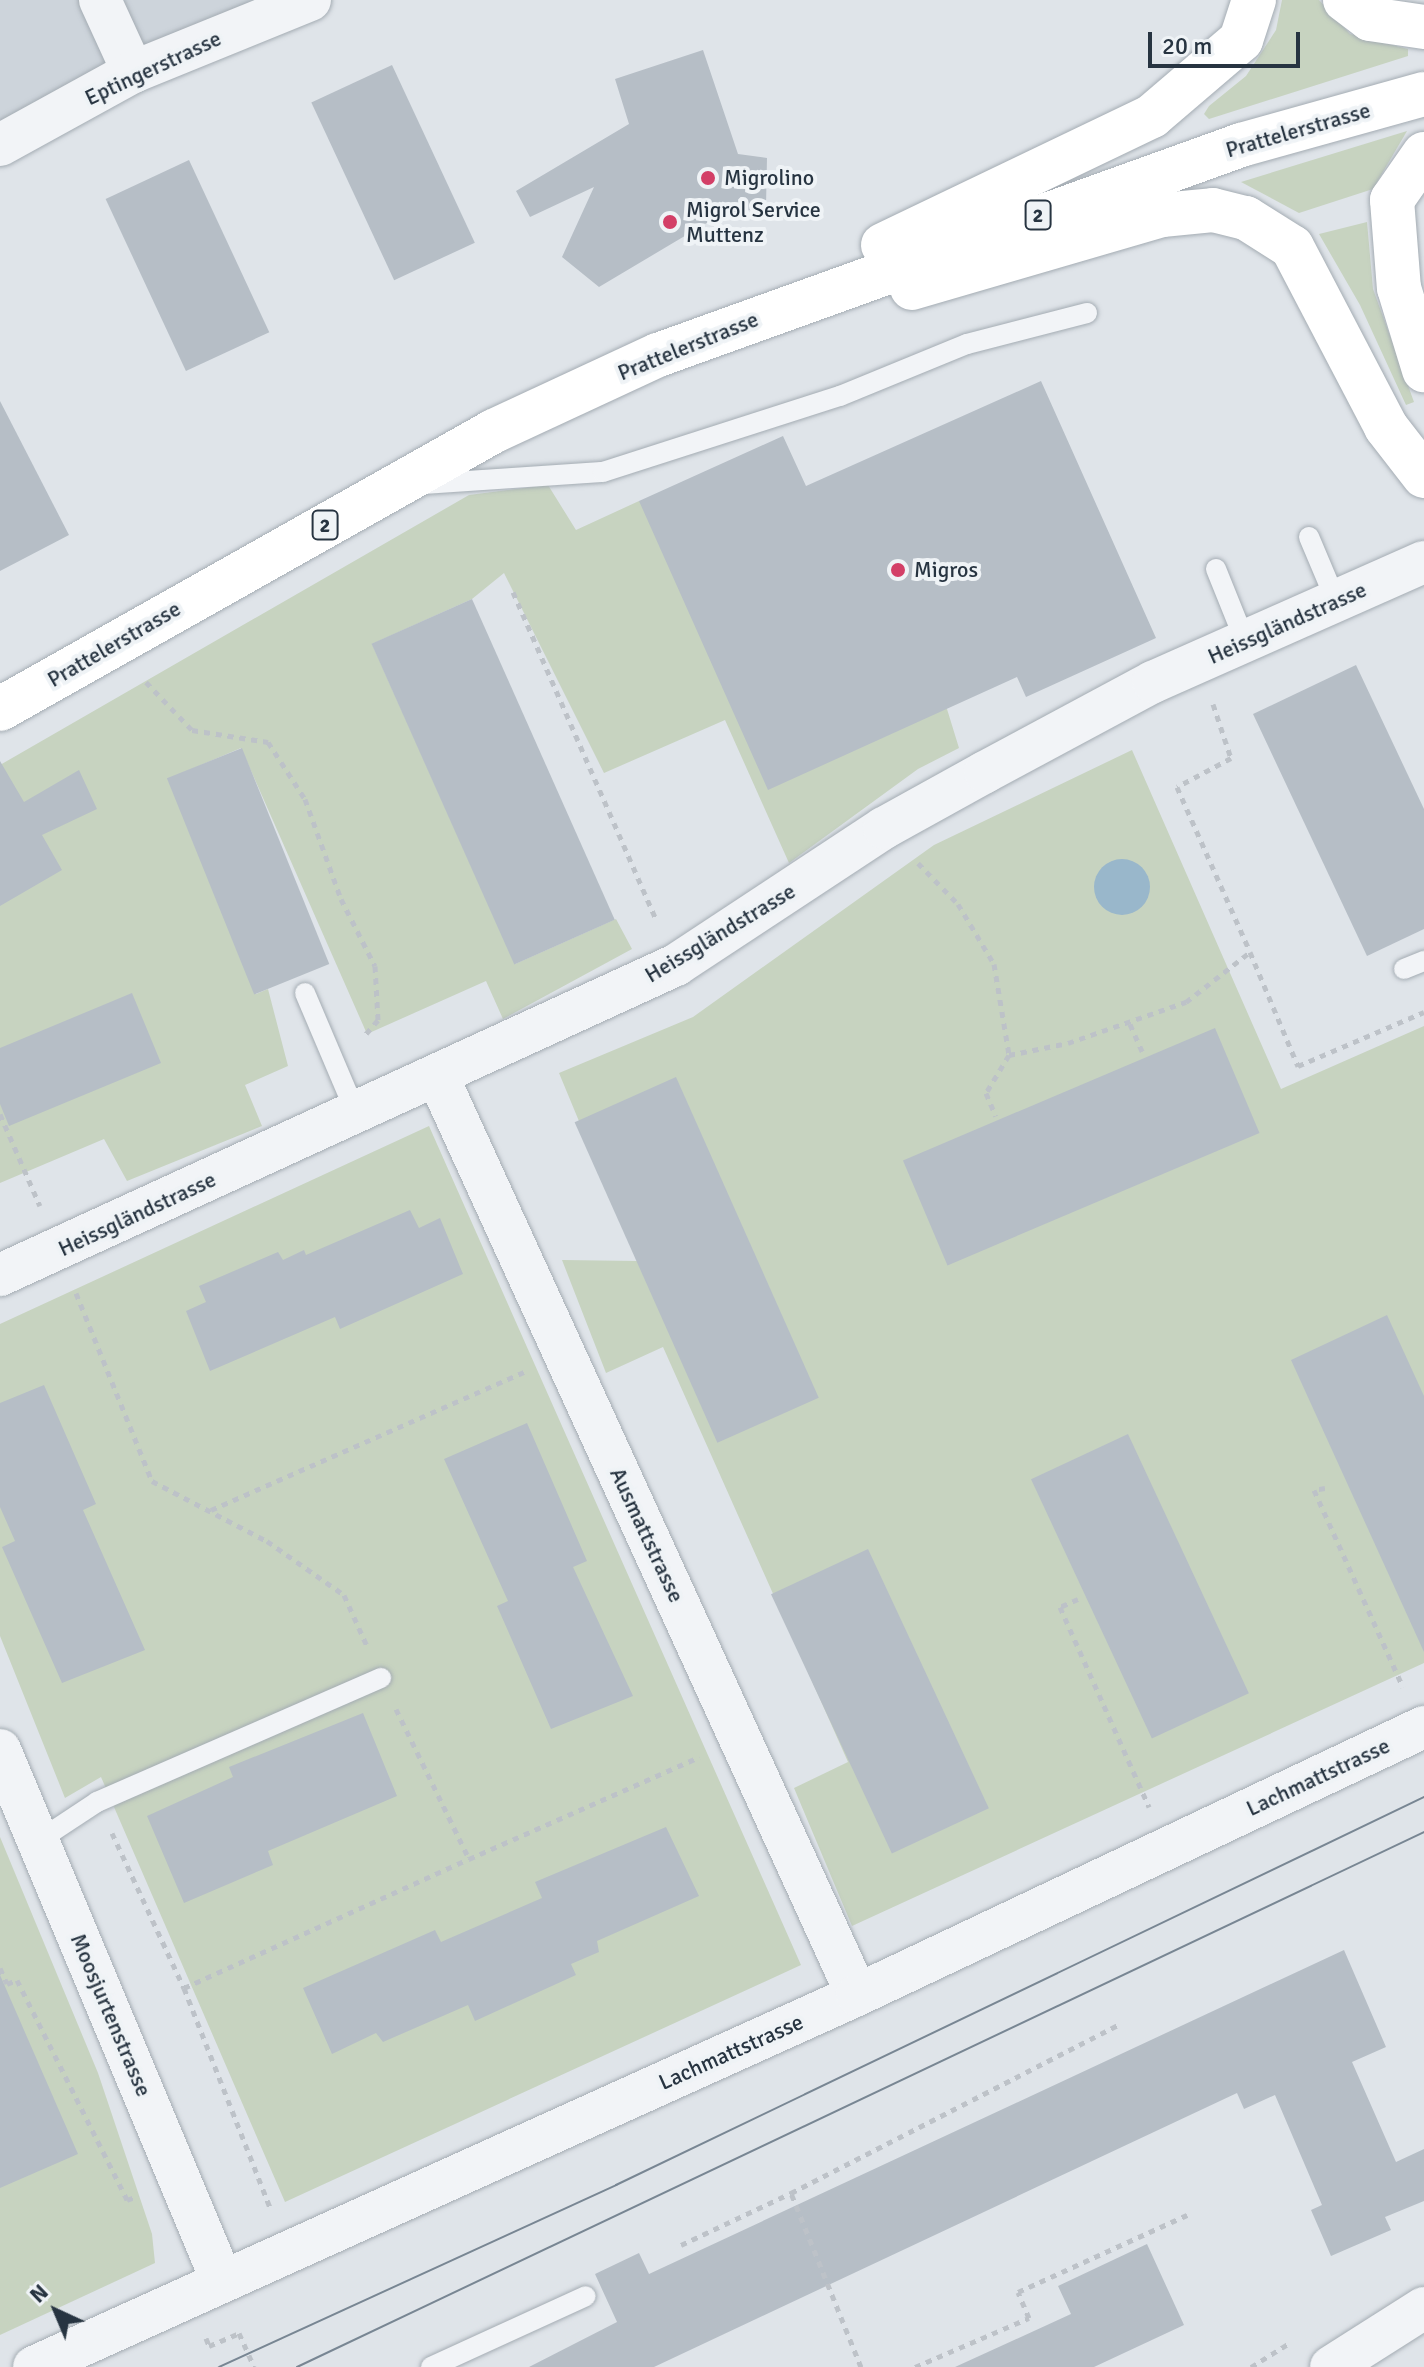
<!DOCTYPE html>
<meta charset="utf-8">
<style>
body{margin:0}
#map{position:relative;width:1424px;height:2367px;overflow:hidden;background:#dfe4e9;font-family:Signika,sans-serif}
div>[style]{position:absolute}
.built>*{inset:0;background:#cdd4db}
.green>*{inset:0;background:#c7d3c0}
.water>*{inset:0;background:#99b7cb}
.round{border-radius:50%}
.building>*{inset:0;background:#b6bec6;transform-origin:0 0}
.path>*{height:5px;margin-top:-2.5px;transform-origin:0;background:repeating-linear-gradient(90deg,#bdc2c8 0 6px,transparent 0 12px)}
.roads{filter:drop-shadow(0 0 2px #a4acb3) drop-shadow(0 0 2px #a4acb3)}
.lane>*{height:20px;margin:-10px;padding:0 10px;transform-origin:10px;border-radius:10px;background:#f2f4f7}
.street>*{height:42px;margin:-21px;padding:0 21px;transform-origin:21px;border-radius:21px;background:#f2f4f7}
.primary>*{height:44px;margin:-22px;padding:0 22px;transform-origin:22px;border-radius:22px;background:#fff}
.tram>*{height:2px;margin:-1px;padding:0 1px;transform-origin:1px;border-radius:1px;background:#788693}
.dots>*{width:22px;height:22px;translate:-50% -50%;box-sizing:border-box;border:4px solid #eff3f6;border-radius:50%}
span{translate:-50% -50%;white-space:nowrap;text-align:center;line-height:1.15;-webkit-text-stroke:8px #eff3f6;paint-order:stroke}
.shield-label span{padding:2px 6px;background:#eff3f6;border:2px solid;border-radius:6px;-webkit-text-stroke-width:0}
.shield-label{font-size:20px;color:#273441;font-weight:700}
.street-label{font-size:22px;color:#273441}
.poi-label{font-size:22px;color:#273441}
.left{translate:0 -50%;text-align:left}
.north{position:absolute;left:16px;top:2271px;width:80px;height:80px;-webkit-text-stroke:6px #eff3f6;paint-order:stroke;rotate:316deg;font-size:22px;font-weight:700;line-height:32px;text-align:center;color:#273441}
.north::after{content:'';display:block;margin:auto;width:28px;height:36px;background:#273441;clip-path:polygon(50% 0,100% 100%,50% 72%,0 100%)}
.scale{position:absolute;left:1148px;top:32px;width:152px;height:36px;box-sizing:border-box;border:4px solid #273441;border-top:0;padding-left:10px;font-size:24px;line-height:28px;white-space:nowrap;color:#273441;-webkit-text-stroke:6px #eff3f6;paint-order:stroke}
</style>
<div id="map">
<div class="built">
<i style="clip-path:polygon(0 0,310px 0,0 145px)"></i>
</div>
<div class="green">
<i style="clip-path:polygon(1282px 0,1319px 0,1350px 34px,1408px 49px,1408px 56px,1209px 119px,1204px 114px,1209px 106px,1246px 76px,1276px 30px)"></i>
<i style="clip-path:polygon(1407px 131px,1373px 189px,1299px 213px,1241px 182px)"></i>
<i style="clip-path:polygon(1367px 222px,1373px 289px,1414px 402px,1406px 405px,1360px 305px,1319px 234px)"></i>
<i style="clip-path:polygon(548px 485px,576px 530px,639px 501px,947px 709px,959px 748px,918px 769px,789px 863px,725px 720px,604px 773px,504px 573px,472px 599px,372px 644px,515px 964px,616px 919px,632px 949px,503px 1019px,486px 981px,367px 1034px,241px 748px,168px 779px,256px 994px,268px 989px,288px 1066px,245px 1085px,262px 1126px,127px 1181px,104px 1139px,0 1183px,0 765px,469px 495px)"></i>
<i style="clip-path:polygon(1132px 750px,1281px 1089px,1424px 1026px,1424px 1663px,852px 1926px,794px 1788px,848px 1762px,663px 1347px,606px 1373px,562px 1260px,637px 1261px,559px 1073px,693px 1017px,934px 845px)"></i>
<i style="clip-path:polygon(429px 1126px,801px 1965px,285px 2202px,101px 1777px,65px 1798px,0 1636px,0 1324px)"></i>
<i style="clip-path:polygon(0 1837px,98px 2073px,152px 2234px,155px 2263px,0 2335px)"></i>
</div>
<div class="water">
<i class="round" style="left:1094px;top:859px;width:56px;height:56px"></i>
</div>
<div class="building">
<i style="clip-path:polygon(703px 50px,738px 154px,767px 158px,766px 206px,715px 218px,599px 287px,562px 257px,594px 187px,530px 217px,516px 191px,629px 124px,615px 79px)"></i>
<i style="left:392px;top:65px;width:196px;height:89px;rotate:65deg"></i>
<i style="left:189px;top:160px;width:190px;height:92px;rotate:65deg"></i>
<i style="clip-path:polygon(1041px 381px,1156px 638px,1026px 697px,1017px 677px,768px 790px,639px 501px,783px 436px,806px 486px)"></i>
<i style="clip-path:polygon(0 401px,69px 535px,0 571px)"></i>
<i style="left:472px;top:599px;width:351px;height:110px;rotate:66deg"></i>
<i style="clip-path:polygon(1356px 665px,1424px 809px,1424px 929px,1367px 956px,1253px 714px)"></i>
<i style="left:242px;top:748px;width:233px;height:81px;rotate:68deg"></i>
<i style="clip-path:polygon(0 761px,24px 802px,79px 770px,97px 809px,42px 835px,62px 870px,0 906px)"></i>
<i style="clip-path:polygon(132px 993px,161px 1063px,9px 1126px,0 1104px,0 1048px)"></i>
<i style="left:1215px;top:1028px;width:114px;height:339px;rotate:67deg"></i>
<i style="left:676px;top:1077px;width:351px;height:111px;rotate:66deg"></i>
<i style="clip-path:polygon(410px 1210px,419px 1228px,440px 1218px,463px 1274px,340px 1329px,335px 1317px,210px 1371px,186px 1311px,206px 1302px,199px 1286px,278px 1252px,283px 1260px,304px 1250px,306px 1255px)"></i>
<i style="clip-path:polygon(1387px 1315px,1424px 1396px,1424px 1652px,1291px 1360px)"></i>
<i style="clip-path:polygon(44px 1385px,96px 1504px,83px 1510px,145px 1650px,62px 1683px,2px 1547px,15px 1541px,0 1507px,0 1403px)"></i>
<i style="clip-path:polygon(527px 1423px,587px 1561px,573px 1567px,633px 1696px,551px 1729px,497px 1606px,508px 1601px,444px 1459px)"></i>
<i style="left:1128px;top:1434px;width:286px;height:107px;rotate:65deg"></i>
<i style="left:868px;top:1549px;width:286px;height:107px;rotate:65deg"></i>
<i style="clip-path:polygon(363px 1713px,397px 1796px,268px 1851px,273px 1865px,184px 1903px,147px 1816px,233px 1777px,229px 1767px)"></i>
<i style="clip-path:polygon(666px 1827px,699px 1896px,597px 1941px,599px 1952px,571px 1964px,576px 1975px,475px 2021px,468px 2005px,383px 2042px,376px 2033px,332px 2054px,303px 1988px,435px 1930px,441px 1942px,542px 1898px,535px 1882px)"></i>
<i style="clip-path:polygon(1344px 1950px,1386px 2047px,1352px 2062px,1396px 2162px,1424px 2149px,1424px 2201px,1385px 2217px,1391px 2230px,1331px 2256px,1311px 2210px,1322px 2205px,1275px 2095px,1244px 2109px,1237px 2093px,654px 2367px,529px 2367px,617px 2322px,595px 2274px,639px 2253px,649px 2274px)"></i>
<i style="clip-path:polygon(0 1975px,78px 2154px,0 2188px)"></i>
<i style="clip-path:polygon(1147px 2244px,1184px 2325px,1094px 2367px,955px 2367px,1071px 2314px,1058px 2286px)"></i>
</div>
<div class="path">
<i style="left:513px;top:592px;width:358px;rotate:66.4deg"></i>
<i style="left:146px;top:682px;width:66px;rotate:46.2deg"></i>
<i style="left:192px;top:730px;width:77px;rotate:9deg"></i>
<i style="left:268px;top:742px;width:68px;rotate:57deg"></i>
<i style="left:305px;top:799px;width:106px;rotate:70.2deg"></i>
<i style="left:341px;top:899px;width:75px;rotate:63.1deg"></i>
<i style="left:375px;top:966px;width:54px;rotate:86.8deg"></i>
<i style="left:378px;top:1020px;width:23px;rotate:131deg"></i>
<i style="left:1213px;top:704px;width:57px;rotate:71.6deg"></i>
<i style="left:1231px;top:758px;width:61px;rotate:151.8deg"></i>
<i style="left:1177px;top:787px;width:180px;rotate:66.1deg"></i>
<i style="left:918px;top:863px;width:57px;rotate:45.7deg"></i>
<i style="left:958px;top:904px;width:70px;rotate:59deg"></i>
<i style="left:994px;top:964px;width:92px;rotate:80.6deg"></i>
<i style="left:1009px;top:1055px;width:44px;rotate:121.2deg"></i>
<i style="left:986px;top:1093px;width:25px;rotate:67deg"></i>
<i style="left:1130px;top:1024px;width:30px;rotate:66deg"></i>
<i style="left:1009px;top:1055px;width:60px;rotate:-11.5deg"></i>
<i style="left:1068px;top:1043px;width:125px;rotate:-19.2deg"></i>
<i style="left:1186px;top:1002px;width:81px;rotate:-38deg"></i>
<i style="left:1250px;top:952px;width:124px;rotate:67.2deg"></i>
<i style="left:1298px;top:1066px;width:137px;rotate:-23.2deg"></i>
<i style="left:0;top:1114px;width:100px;rotate:66.5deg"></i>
<i style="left:76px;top:1293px;width:203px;rotate:68deg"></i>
<i style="left:152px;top:1481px;width:130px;rotate:27.6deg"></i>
<i style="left:267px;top:1541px;width:94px;rotate:35deg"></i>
<i style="left:344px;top:1595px;width:56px;rotate:65.7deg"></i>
<i style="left:1325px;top:1488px;width:11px;rotate:170deg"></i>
<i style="left:1314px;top:1490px;width:216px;rotate:65.7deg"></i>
<i style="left:211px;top:1510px;width:342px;rotate:-23.8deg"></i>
<i style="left:1078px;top:1599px;width:20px;rotate:156deg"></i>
<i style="left:1060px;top:1607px;width:219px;rotate:66deg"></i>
<i style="left:396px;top:1709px;width:167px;rotate:64deg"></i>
<i style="left:469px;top:1859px;width:252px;rotate:-23.9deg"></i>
<i style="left:112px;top:1833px;width:171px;rotate:65.1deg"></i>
<i style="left:184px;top:1988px;width:313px;rotate:-24.4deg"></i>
<i style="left:0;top:1968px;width:17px;rotate:66deg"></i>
<i style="left:7px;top:1984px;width:11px;rotate:-22deg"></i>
<i style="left:17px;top:1980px;width:246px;rotate:63.4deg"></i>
<i style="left:127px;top:2200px;width:12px;rotate:-20deg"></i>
<i style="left:184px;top:1988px;width:236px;rotate:68.6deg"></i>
<i style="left:681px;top:2245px;width:122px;rotate:-25.3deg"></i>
<i style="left:206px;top:2338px;width:9px;rotate:69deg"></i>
<i style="left:209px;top:2346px;width:33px;rotate:-23deg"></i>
<i style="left:239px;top:2333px;width:37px;rotate:66deg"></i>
<i style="left:861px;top:2367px;width:188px;rotate:-111.9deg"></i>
<i style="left:791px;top:2193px;width:368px;rotate:-27.2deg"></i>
<i style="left:915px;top:2367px;width:124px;rotate:-23.3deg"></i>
<i style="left:1029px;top:2318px;width:28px;rotate:-113deg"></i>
<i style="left:1018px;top:2292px;width:186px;rotate:-24.5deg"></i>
<i style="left:1251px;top:2367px;width:47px;rotate:-32deg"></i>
</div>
<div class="roads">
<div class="lane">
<i style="left:422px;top:484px;width:181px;rotate:-3.8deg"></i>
<i style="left:603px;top:472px;width:249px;rotate:-17.8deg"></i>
<i style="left:840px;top:396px;width:137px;rotate:-22.3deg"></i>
<i style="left:967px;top:344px;width:124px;rotate:-14.5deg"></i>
<i style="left:1309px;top:537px;width:69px;rotate:67.1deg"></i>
<i style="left:1216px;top:569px;width:78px;rotate:68.1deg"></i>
<i style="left:1404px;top:969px;width:22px;rotate:-22deg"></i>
<i style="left:305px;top:993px;width:130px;rotate:67deg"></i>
<i style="left:38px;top:1841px;width:71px;rotate:-33.5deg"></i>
<i style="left:97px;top:1802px;width:310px;rotate:-23.6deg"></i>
<i style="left:431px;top:2367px;width:170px;rotate:-24.6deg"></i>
</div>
<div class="street">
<i style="left:100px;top:0;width:79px;rotate:65.4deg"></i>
<i style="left:0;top:145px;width:152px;rotate:-28.8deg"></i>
<i style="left:133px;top:72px;width:191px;rotate:-22.1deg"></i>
<i style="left:437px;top:1075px;width:1011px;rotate:65.46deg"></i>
<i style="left:0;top:1275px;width:744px;rotate:-24.64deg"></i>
<i style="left:676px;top:965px;width:249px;rotate:-33.4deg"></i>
<i style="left:884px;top:828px;width:115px;rotate:-29deg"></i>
<i style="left:985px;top:772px;width:191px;rotate:-28.2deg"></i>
<i style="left:1153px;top:682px;width:296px;rotate:-23.9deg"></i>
<i style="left:0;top:1750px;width:576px;rotate:67.31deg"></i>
<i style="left:34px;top:2367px;width:903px;rotate:-24.32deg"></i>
<i style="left:857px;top:1995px;width:627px;rotate:-25.3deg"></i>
<i style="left:1331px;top:2367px;width:110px;rotate:-32.4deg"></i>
</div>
<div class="primary">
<i style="left:1345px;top:0;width:31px;rotate:37deg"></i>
<i style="left:1370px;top:19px;width:55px;rotate:8.4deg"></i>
<i style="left:1424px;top:154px;width:56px;rotate:124.8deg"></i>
<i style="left:1392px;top:200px;width:88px;rotate:85.5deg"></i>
<i style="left:1399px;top:288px;width:86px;rotate:73deg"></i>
<i style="left:883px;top:245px;width:298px;rotate:-25.6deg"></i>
<i style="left:1152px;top:116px;width:117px;rotate:-40.5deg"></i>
<i style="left:1241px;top:40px;width:42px;rotate:-72deg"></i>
<i style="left:912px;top:288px;width:260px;rotate:-16.3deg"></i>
<i style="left:1162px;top:215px;width:51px;rotate:-5.6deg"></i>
<i style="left:1213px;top:210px;width:34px;rotate:14deg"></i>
<i style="left:1246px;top:218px;width:54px;rotate:32.2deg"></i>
<i style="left:1292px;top:247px;width:203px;rotate:62.4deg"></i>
<i style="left:1386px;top:427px;width:62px;rotate:52.2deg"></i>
<i style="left:0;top:709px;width:567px;rotate:-29.37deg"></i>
<i style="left:494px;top:431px;width:181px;rotate:-24.9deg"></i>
<i style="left:658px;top:355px;width:620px;rotate:-19.81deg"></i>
<i style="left:1241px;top:145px;width:190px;rotate:-15.6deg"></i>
</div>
</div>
<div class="tram">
<i style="left:219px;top:2367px;width:437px;rotate:-24.6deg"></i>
<i style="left:616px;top:2185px;width:896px;rotate:-25.65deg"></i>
<i style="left:297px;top:2367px;width:1248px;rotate:-25.39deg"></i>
</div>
<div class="dots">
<i style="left:708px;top:178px;background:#d33f67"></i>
<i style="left:670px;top:222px;background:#d33f67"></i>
<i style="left:898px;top:570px;background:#d33f67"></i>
</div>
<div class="shield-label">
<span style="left:1038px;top:215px">2</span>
<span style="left:325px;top:525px">2</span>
</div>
<div class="street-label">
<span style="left:153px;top:68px;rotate:-25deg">Eptingerstrasse</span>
<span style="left:1298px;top:130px;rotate:-16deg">Prattelerstrasse</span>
<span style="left:688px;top:346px;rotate:-22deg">Prattelerstrasse</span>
<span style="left:1287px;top:623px;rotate:-24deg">Heissgländstrasse</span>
<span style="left:114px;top:644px;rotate:-30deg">Prattelerstrasse</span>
<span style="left:720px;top:933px;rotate:-31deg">Heissgländstrasse</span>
<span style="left:137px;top:1214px;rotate:-25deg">Heissgländstrasse</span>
<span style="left:647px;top:1535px;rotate:65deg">Ausmattstrasse</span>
<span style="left:1318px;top:1777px;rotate:-25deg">Lachmattstrasse</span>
<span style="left:111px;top:2015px;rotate:67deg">Moosjurtenstrasse</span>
<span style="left:731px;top:2052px;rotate:-24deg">Lachmattstrasse</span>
</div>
<div class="poi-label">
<span class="left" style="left:724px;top:178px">Migrolino</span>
<span class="left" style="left:686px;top:222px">Migrol Service<br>Muttenz</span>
<span class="left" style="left:914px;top:570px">Migros</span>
</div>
<div class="north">N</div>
<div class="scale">20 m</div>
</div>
